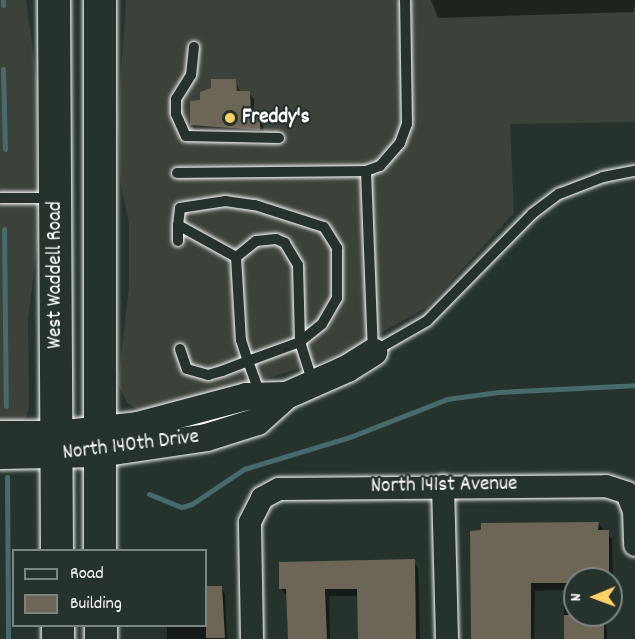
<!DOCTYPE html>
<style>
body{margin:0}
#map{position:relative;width:635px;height:639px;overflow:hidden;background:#26332d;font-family:Dekko,sans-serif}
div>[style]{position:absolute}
.built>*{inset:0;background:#3b4239}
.shadow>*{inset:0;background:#0007}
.stream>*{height:5px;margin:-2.5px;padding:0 2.5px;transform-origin:2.5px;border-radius:2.5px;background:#476a6d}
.building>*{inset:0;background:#6d6555;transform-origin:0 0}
.roads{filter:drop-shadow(0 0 2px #fff) drop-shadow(0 0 2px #fff)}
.service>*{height:10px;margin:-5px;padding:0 5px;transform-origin:5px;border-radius:5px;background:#26332d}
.minor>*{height:22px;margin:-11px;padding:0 11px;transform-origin:11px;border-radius:11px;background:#26332d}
.tertiary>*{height:27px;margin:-13.5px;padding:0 13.5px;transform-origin:13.5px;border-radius:13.5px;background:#26332d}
.secondary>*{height:32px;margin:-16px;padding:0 16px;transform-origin:16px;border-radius:16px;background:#26332d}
.dots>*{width:16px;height:16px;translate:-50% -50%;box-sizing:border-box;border:3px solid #26332d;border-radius:50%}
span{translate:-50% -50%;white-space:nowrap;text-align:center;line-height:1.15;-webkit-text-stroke:4.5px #26332d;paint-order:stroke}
.poi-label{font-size:21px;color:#fff;font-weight:700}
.left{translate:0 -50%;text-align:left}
.street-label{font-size:21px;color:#fff}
.legend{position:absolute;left:12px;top:549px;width:195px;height:78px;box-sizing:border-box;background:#26332d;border:2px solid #7d8581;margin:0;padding:8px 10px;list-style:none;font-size:18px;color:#fff}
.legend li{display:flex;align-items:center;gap:12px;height:30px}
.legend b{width:30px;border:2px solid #7d8581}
.north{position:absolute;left:563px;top:567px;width:60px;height:60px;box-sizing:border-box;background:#26332d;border:2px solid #7d8581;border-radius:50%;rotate:269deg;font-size:16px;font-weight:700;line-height:24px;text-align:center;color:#fff}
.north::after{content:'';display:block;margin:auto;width:21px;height:27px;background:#ffd166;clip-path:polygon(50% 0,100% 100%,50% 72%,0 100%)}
</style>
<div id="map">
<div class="built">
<i style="clip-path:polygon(0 0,26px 0,37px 81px,38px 240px,28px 320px,29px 407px,26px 418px,17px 425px,0 429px)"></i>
<i style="clip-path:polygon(126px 0,635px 0,635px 122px,510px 124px,514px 213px,427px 307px,342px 355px,160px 412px,139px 410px,127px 403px,118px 384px,129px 286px,129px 224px,121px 185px,118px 120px)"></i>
</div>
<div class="shadow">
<i style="clip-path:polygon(431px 0,635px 0,635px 4px,633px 12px,438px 18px)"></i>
<i style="clip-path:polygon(235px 80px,240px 92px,249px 92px,254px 99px,254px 112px,259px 112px,263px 120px,264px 137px,196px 132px,192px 125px,202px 102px)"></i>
<i style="clip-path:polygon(598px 523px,612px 539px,613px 582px,611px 579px,575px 579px,575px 615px,606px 615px,607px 639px,564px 639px,564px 590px,535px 591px,534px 639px,473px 639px,472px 532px)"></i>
<i style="clip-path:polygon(414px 561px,418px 569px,420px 639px,359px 639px,358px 596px,329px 596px,330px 639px,289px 639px,288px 597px,281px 589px)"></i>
<i style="clip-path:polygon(206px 587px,221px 587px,225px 594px,227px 639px,167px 639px,167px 626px,206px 626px)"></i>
</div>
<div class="stream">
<i style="left:3px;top:0;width:5px;rotate:90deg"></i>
<i style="left:3px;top:69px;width:80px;rotate:88.6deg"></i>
<i style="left:4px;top:229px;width:177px;rotate:89.4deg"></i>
<i style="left:7px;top:477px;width:162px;rotate:89.6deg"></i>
<i style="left:149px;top:494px;width:35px;rotate:22deg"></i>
<i style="left:182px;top:507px;width:10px;rotate:-17deg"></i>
<i style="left:192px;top:504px;width:63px;rotate:-33.9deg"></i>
<i style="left:244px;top:469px;width:111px;rotate:-16.8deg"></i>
<i style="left:350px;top:437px;width:104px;rotate:-21.4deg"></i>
<i style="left:447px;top:399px;width:52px;rotate:-7.7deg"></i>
<i style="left:499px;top:392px;width:136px;rotate:-2.9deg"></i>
</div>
<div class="building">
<i style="clip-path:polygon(211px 79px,236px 79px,237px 91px,250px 91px,251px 111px,260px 111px,260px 130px,190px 125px,190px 101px,200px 100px,200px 92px,211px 88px)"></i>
<i style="clip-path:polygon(599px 522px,598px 530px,609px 530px,609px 575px,575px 579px,575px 583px,531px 583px,531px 639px,471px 639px,470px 531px,481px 530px,481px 523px)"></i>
<i style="clip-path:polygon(415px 559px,416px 639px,358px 639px,357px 589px,325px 589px,327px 639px,288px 639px,286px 589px,279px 589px,279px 562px)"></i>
<i style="clip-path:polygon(206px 586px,222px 586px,225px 638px,206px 638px)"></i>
<i style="left:564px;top:615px;width:40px;height:24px"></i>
</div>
<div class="roads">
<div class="service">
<i style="left:194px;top:47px;width:28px;rotate:96deg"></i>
<i style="left:191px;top:75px;width:28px;rotate:122deg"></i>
<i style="left:176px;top:99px;width:15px;rotate:90deg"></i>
<i style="left:176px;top:114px;width:24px;rotate:66deg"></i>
<i style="left:186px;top:136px;width:93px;rotate:1.2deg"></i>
<i style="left:366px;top:171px;width:15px;rotate:-20deg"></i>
<i style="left:380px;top:166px;width:30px;rotate:-49deg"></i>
<i style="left:400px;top:143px;width:20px;rotate:-70deg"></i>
<i style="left:407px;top:124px;width:124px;rotate:-90.9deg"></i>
<i style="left:177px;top:173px;width:189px;rotate:-0.6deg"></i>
<i style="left:366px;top:171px;width:181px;rotate:87.8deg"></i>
<i style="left:373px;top:352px;width:62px;rotate:-29.9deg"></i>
<i style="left:427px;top:321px;width:150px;rotate:-45.5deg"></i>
<i style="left:532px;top:214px;width:34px;rotate:-37deg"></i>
<i style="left:559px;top:194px;width:47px;rotate:-21.1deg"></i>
<i style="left:603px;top:177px;width:33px;rotate:-11deg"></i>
<i style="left:0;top:198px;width:54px"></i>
<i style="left:178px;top:225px;width:16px;rotate:90deg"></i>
<i style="left:236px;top:257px;width:66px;rotate:-151.1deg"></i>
<i style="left:178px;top:225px;width:17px;rotate:-83deg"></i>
<i style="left:180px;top:208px;width:46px;rotate:-8.8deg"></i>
<i style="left:225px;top:201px;width:30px;rotate:8deg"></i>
<i style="left:255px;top:205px;width:72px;rotate:17.7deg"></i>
<i style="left:324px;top:227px;width:25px;rotate:58deg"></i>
<i style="left:337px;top:248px;width:50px;rotate:90deg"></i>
<i style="left:337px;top:298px;width:30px;rotate:120deg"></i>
<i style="left:322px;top:324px;width:28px;rotate:141deg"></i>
<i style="left:300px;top:342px;width:43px;rotate:72.4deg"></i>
<i style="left:180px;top:349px;width:21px;rotate:71deg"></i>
<i style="left:187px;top:369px;width:22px;rotate:16deg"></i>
<i style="left:208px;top:375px;width:15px;rotate:-16deg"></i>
<i style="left:222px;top:371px;width:28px;rotate:-21deg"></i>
<i style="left:248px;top:361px;width:55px;rotate:-20.1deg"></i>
<i style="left:300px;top:342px;width:77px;rotate:-91.5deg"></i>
<i style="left:298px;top:265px;width:26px;rotate:-121deg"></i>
<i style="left:285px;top:243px;width:10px;rotate:-156deg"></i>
<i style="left:276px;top:239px;width:20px;rotate:174deg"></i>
<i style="left:256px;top:241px;width:26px;rotate:141deg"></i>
<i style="left:236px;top:257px;width:83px;rotate:86.6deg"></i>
<i style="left:241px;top:340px;width:22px;rotate:72deg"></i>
<i style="left:248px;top:361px;width:37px;rotate:70deg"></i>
</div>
<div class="minor">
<i style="left:443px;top:486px;width:153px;rotate:88.5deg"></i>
<i style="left:252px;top:639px;width:117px;rotate:-91deg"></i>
<i style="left:250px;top:522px;width:27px;rotate:-63deg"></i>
<i style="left:262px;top:498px;width:19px;rotate:-28deg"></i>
<i style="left:279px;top:489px;width:327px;rotate:-0.5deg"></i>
<i style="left:606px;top:486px;width:22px;rotate:18deg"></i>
<i style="left:627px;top:493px;width:19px;rotate:69deg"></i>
<i style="left:634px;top:511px;width:34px;rotate:88deg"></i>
</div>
<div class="tertiary">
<i style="left:0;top:434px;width:56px"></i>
<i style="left:56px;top:434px;width:81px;rotate:-6.3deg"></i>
<i style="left:137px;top:425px;width:113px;rotate:-14.9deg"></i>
<i style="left:246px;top:396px;width:40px;rotate:-1.4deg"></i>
<i style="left:0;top:455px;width:99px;rotate:-1.2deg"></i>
<i style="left:99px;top:453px;width:108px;rotate:-8.5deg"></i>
<i style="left:206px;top:437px;width:53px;rotate:-17.4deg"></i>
<i style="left:257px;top:421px;width:39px;rotate:-42deg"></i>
<i style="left:286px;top:395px;width:67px;rotate:-23.9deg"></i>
<i style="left:347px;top:368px;width:31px;rotate:-32deg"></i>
</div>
<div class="secondary">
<i style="left:54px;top:0;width:550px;rotate:89.69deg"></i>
<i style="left:100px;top:550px;width:550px;rotate:-90deg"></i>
<i style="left:58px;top:626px;width:13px;rotate:90deg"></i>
<i style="left:101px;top:626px;width:13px;rotate:90deg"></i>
</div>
</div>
<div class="dots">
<i style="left:230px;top:118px;background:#ffd166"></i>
</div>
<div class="poi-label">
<span class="left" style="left:242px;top:118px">Freddy's</span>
</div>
<div class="street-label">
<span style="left:56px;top:275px;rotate:-90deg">West Waddell Road</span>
<span style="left:131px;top:446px;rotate:-7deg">North 140th Drive</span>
<span style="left:444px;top:486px;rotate:-1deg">North 141st Avenue</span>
</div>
<ul class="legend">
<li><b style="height:8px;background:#26332d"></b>Road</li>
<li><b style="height:16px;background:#6d6555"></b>Building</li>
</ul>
<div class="north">N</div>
</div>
